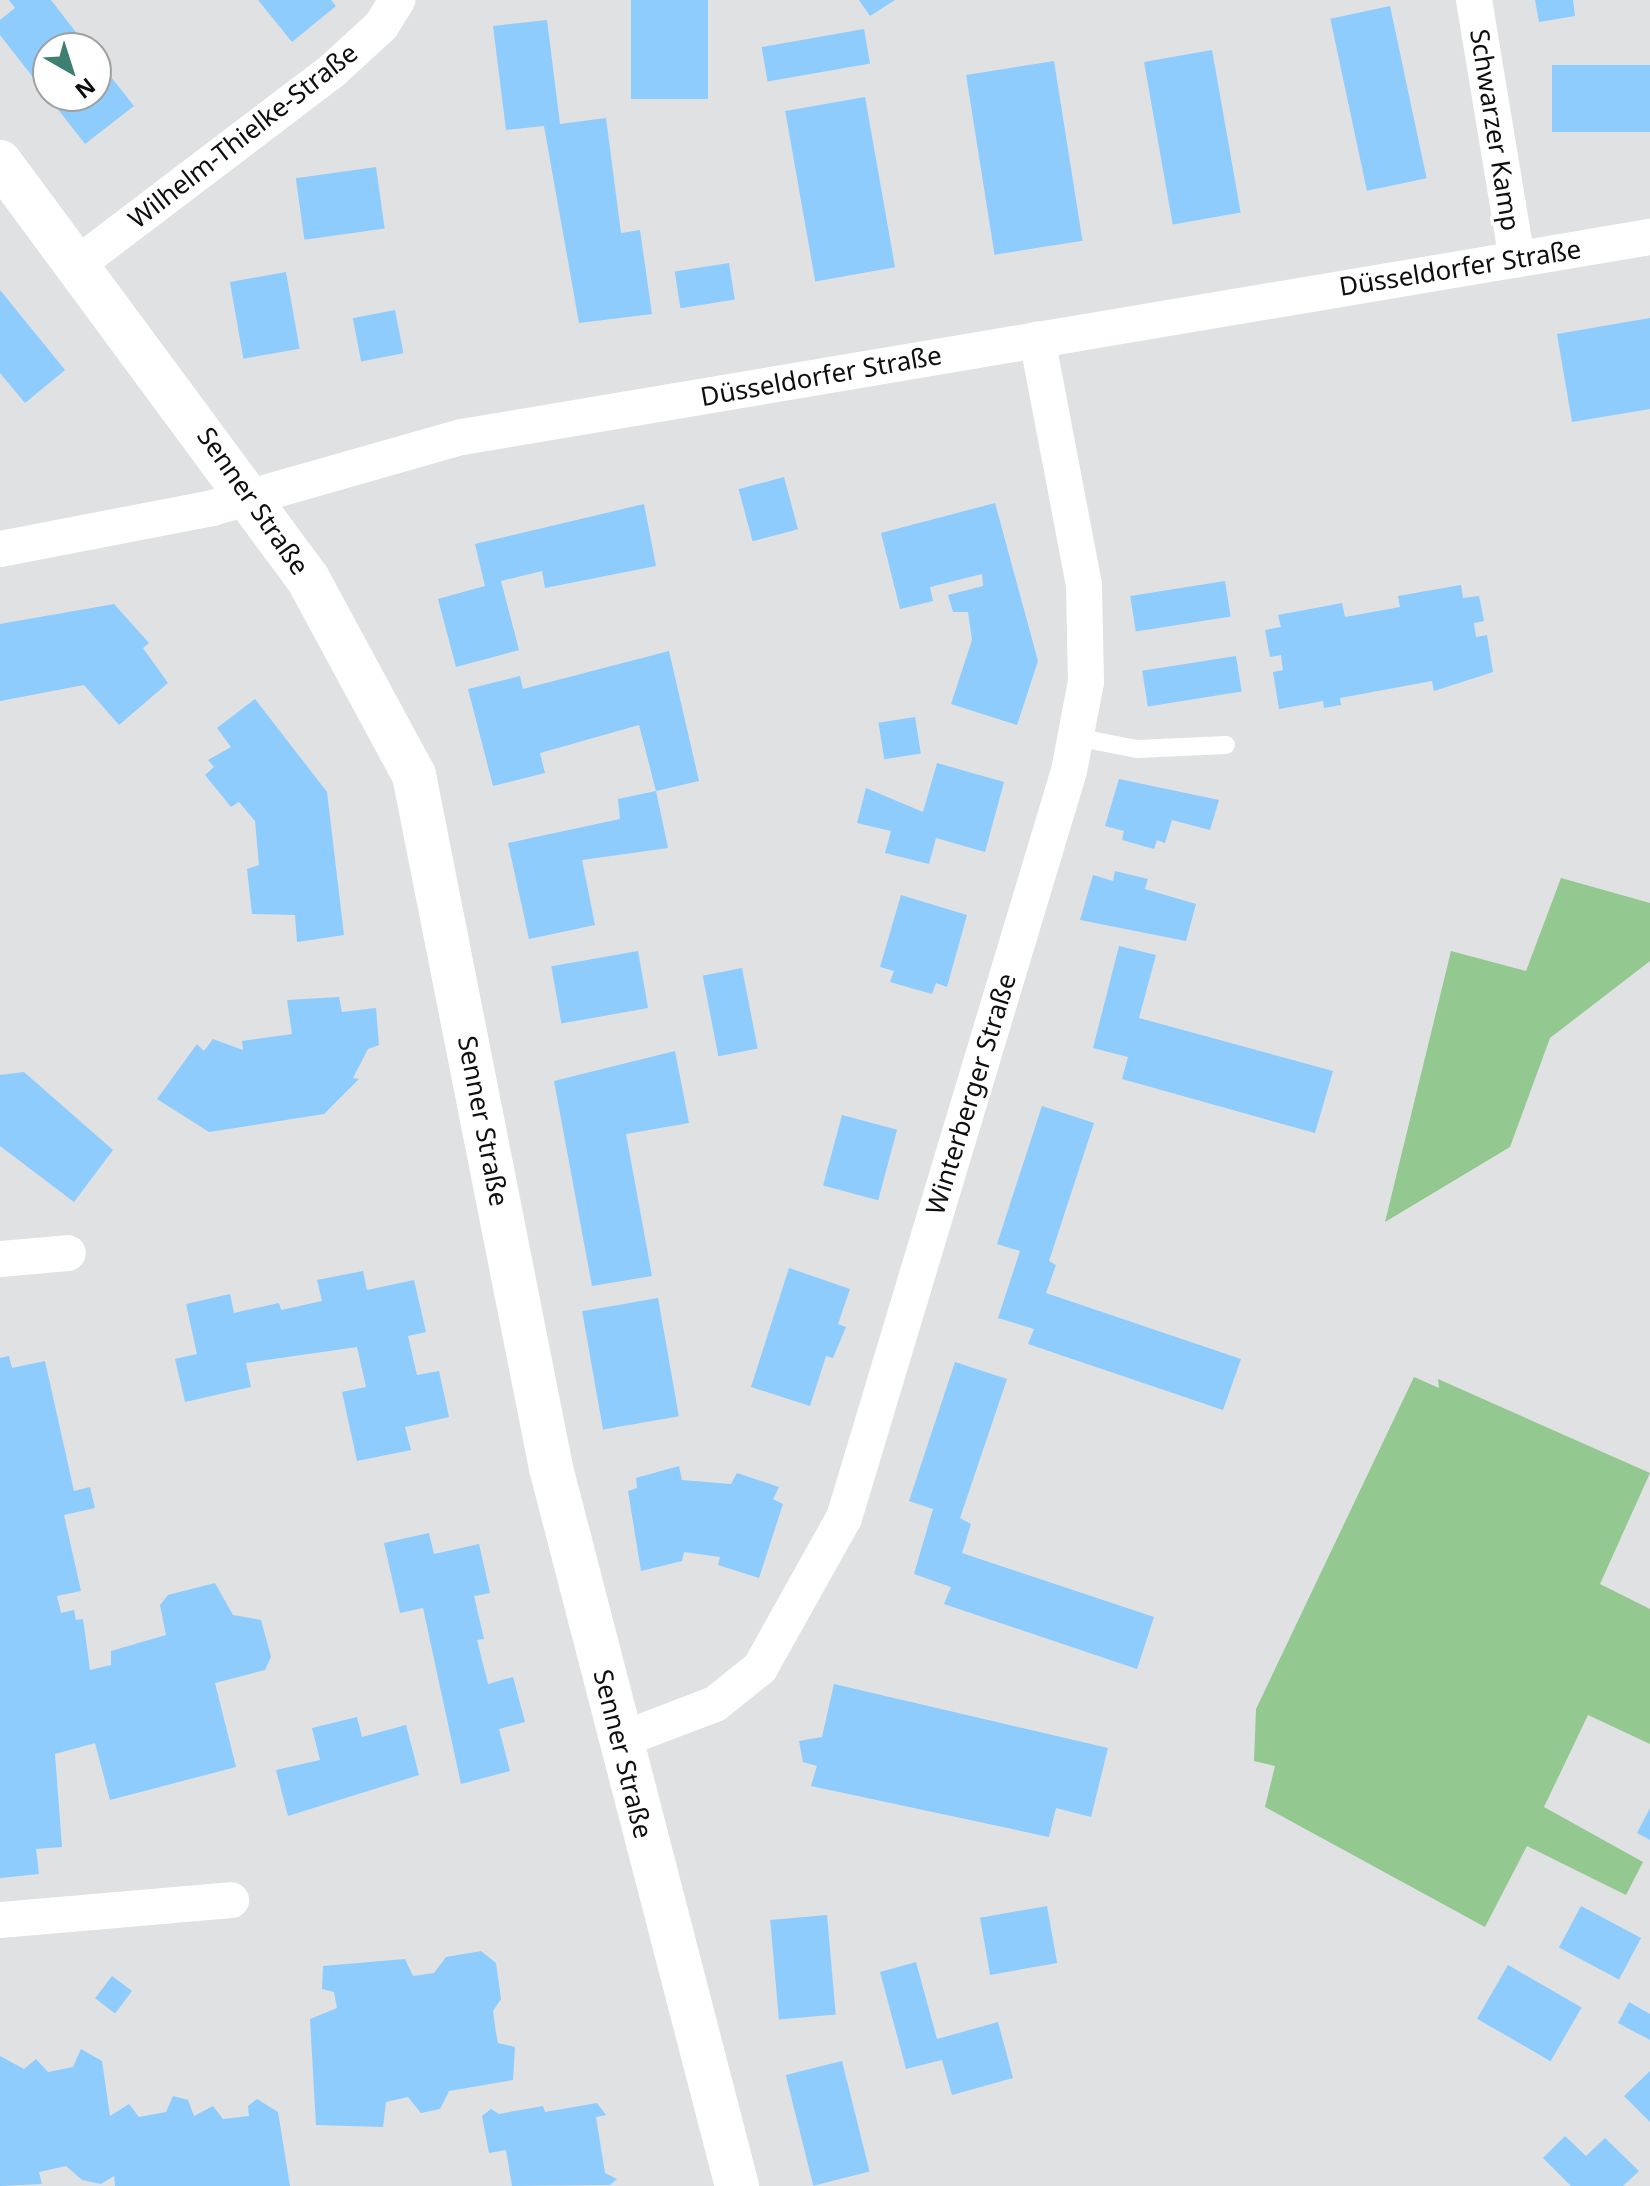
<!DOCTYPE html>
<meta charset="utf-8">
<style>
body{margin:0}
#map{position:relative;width:1650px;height:2186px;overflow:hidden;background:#dfe1e3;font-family:"Noto Sans",sans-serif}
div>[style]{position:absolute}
.green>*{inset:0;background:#93c890}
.building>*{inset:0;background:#8eccfd;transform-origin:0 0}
.lane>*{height:18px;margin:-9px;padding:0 9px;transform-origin:9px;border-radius:9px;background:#fff}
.street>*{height:36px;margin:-18px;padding:0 18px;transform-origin:18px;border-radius:18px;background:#fff}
.secondary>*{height:44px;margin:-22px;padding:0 22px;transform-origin:22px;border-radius:22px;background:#fff}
span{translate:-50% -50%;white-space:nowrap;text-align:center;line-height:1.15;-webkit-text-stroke:7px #fff;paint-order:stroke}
.street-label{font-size:26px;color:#0d0e0e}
.north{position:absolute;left:32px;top:32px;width:80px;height:80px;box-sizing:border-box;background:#fff;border:2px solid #9e9f9f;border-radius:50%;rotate:141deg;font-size:22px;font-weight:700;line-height:32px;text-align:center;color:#0d0e0e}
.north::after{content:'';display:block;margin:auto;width:28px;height:36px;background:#3d7f70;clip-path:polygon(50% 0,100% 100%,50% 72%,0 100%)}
</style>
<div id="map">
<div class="green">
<i style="clip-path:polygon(1561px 878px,1650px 903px,1650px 961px,1550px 1038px,1510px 1147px,1385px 1222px,1451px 951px,1526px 971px)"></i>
<i style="clip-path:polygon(1414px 1377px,1439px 1388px,1438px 1379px,1650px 1473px,1600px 1584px,1650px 1609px,1650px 1744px,1588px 1715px,1544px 1807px,1643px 1862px,1626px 1895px,1527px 1846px,1485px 1927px,1265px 1807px,1275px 1766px,1254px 1761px,1256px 1709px)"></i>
</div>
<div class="building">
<i style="clip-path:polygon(9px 0,51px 0,88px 48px,48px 48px,48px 96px,96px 96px,96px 58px,134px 106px,85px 144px,0 35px,0 20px,15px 8px)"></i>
<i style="clip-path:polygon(258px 0,331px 0,336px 6px,292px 42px)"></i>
<i style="left:631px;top:0;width:77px;height:99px"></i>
<i style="clip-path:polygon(859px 0,895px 0,870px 16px)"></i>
<i style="clip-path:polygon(1535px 0,1573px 0,1575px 16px,1539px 22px)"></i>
<i style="left:1390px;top:6px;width:176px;height:61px;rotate:78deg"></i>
<i style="clip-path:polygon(547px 20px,560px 124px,606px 118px,621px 233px,640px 230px,652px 314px,579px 323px,544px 126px,506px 130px,493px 26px)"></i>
<i style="left:864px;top:29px;width:35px;height:104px;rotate:80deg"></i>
<i style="left:1212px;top:50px;width:165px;height:69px;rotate:80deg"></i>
<i style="left:1054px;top:61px;width:182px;height:89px;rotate:81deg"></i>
<i style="left:1650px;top:65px;width:67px;height:98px;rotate:90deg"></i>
<i style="left:865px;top:97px;width:173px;height:81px;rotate:80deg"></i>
<i style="left:376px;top:167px;width:62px;height:81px;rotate:82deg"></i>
<i style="left:729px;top:263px;width:37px;height:55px;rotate:81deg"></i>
<i style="left:286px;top:272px;width:78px;height:57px;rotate:80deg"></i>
<i style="clip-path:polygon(0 290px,65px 370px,25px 403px,0 373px)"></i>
<i style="left:395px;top:310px;width:44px;height:43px;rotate:79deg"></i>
<i style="clip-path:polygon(1650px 318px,1650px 409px,1572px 422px,1557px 334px)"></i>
<i style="left:784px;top:477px;width:54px;height:47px;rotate:75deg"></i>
<i style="clip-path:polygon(995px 503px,1038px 661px,1017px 725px,951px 704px,972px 640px,968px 612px,953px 612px,948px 595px,983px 586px,982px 574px,930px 587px,933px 601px,900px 609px,881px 533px)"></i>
<i style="clip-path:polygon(644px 504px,656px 566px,545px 588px,542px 571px,501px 581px,519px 650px,456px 667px,438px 599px,485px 586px,475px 544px)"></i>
<i style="left:1225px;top:581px;width:36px;height:96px;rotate:81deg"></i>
<i style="clip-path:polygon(1461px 585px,1463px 598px,1479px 596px,1484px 621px,1474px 623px,1476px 637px,1487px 635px,1493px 672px,1434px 691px,1432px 681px,1340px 698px,1341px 705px,1324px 708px,1323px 701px,1279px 709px,1273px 672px,1283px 670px,1281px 655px,1270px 657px,1265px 630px,1281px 627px,1278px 615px,1342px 603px,1345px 617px,1400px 607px,1398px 596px)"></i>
<i style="clip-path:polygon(114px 604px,149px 643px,143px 648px,168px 683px,119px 725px,84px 685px,0 701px,0 624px)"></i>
<i style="clip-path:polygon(669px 651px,699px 781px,656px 791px,639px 725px,540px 753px,545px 773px,493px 786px,468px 689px,520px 676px,523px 689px)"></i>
<i style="left:1236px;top:656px;width:36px;height:95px;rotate:81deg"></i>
<i style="clip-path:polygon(255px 699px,327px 792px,344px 935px,297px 942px,295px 915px,252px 914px,247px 869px,259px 865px,255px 821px,239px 802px,231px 807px,205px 775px,214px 767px,208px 760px,231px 747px,217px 728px)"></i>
<i style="left:915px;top:717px;width:37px;height:37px;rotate:81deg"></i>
<i style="clip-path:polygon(937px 763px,1004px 782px,985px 852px,936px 838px,929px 864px,885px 853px,891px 831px,857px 823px,866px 788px,923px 812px)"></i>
<i style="clip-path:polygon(1119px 779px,1219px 800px,1210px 830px,1172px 820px,1165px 843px,1157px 840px,1154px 849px,1122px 840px,1124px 831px,1105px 826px)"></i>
<i style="clip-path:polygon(656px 791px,668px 848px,582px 860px,595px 925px,529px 939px,508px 843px,620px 819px,618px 799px)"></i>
<i style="clip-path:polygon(1115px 871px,1148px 879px,1145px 889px,1196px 904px,1186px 941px,1080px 920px,1093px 875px,1113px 881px)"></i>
<i style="clip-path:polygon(901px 895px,967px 915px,947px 987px,936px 983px,932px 994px,890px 982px,894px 971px,880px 967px)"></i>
<i style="clip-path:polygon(1119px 946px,1156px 955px,1139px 1018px,1333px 1071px,1315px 1133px,1122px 1079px,1128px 1057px,1093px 1048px)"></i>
<i style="left:638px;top:951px;width:58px;height:88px;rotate:80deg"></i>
<i style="left:742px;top:968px;width:82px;height:40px;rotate:79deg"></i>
<i style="clip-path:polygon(339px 997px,342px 1012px,376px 1008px,379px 1045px,368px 1049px,353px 1078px,359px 1079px,324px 1114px,209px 1132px,157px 1099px,197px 1044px,204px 1051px,213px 1039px,243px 1050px,242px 1041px,292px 1034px,287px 1000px)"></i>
<i style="clip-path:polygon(675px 1051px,689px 1123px,626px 1134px,652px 1276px,592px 1286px,554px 1081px)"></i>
<i style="clip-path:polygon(24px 1072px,113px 1150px,74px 1202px,0 1146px,0 1075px)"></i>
<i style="clip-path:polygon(1042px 1106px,1094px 1123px,1049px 1261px,1056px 1265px,1046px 1293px,1241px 1359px,1223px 1410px,1028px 1344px,1034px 1329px,998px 1318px,1020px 1251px,997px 1244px)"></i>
<i style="left:842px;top:1115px;width:57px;height:73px;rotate:15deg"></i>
<i style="clip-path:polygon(789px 1268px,850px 1289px,838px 1324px,846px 1327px,833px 1358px,826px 1356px,810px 1406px,751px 1387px)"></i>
<i style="clip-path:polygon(363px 1271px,367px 1290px,414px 1280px,426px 1332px,408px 1336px,417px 1375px,439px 1371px,449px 1417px,405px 1427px,411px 1450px,357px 1461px,342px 1392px,366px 1387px,357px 1347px,246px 1363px,251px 1387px,185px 1402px,175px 1359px,197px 1354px,186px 1304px,230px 1294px,234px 1313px,279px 1303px,281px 1310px,322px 1301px,317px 1280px)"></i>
<i style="left:658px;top:1298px;width:120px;height:77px;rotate:80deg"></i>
<i style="clip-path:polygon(9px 1356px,12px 1368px,45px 1361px,74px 1491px,90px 1487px,95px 1508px,64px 1515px,81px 1591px,57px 1596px,61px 1613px,74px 1610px,76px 1620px,83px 1619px,90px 1670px,111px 1665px,111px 1651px,166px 1635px,160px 1605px,168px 1595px,215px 1583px,233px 1615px,261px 1620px,271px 1657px,265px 1670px,215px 1683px,236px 1767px,110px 1800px,95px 1743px,55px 1754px,62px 1847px,36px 1849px,39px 1874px,0 1878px,0 1358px)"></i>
<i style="clip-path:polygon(955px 1362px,1007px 1379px,960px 1518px,971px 1524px,962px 1553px,1154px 1617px,1137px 1669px,944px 1604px,951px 1587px,914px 1574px,933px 1509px,909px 1501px)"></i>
<i style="clip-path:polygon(679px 1466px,682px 1480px,731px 1484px,737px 1473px,779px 1487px,773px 1499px,783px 1504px,759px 1578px,718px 1565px,720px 1557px,684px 1552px,682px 1561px,641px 1571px,628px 1491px,637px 1488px,636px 1478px)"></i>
<i style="clip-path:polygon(429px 1533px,434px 1554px,479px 1544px,490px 1593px,474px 1596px,484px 1639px,477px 1640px,488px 1684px,513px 1677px,525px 1722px,499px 1729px,510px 1771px,461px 1784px,423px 1608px,400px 1613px,384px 1543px)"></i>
<i style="clip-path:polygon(834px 1684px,1108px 1748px,1091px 1817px,1056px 1808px,1049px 1837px,811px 1786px,817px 1766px,803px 1762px,799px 1741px,822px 1737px)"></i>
<i style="clip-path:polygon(357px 1717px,362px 1737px,406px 1725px,419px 1775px,288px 1816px,276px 1770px,320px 1760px,312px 1728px)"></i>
<i style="clip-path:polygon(1650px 1808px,1650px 1840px,1637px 1833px)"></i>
<i style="left:1047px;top:1906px;width:58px;height:68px;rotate:80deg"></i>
<i style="left:1581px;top:1906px;width:68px;height:47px;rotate:28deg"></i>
<i style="left:827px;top:1915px;width:100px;height:57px;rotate:85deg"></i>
<i style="clip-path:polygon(481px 1951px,496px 1963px,501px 1999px,493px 2011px,496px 2033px,498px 2043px,515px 2047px,513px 2080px,449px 2091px,440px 2109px,421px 2113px,408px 2097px,386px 2102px,383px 2127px,316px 2125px,310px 2019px,337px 2008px,334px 1992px,322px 1989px,323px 1966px,405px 1959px,413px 1976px,434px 1973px,446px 1957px)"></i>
<i style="clip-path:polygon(916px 1962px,937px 2039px,998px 2022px,1013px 2078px,952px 2095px,942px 2060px,906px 2069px,880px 1972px)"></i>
<i style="left:1508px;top:1965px;width:85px;height:62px;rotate:30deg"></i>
<i style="left:112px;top:1976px;width:25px;height:28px;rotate:37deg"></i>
<i style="clip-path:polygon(1629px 2002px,1650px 2014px,1650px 2040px,1618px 2023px)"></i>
<i style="clip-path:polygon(81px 2049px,102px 2061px,110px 2116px,129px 2104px,139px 2117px,166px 2112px,173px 2096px,188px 2100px,194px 2116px,213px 2106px,223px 2119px,249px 2116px,248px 2106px,257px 2099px,278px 2112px,290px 2186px,115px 2186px,114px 2176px,101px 2184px,82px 2180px,66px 2166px,39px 2172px,42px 2184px,0 2186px,0 2056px,24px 2069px,36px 2059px,48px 2072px,73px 2067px)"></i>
<i style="left:842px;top:2061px;width:114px;height:58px;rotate:76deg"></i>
<i style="clip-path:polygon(1650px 2071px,1650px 2122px,1624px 2096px)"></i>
<i style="clip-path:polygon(597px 2103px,606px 2115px,596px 2117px,605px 2173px,617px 2179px,610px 2185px,512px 2186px,506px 2150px,489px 2153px,482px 2116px,491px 2109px,499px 2114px,543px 2106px,545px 2112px)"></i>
<i style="clip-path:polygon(1565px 2136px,1586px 2156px,1605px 2138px,1639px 2171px,1623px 2186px,1571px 2186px,1543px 2158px)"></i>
</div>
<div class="lane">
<i style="left:1075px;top:737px;width:63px;rotate:11deg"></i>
<i style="left:1137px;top:749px;width:89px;rotate:-2.6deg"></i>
</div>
<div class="street">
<i style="left:1474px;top:0;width:263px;rotate:80.6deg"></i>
<i style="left:79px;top:263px;width:318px;rotate:-37.2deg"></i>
<i style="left:332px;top:71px;width:67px;rotate:-42.6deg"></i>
<i style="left:381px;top:26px;width:31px;rotate:-58deg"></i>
<i style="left:0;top:549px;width:216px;rotate:-10.9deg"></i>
<i style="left:212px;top:508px;width:260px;rotate:-15.9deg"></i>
<i style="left:462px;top:437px;width:1205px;rotate:-9.56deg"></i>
<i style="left:0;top:1259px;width:68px;rotate:-5deg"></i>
<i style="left:618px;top:1741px;width:104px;rotate:-20.9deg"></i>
<i style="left:715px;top:1704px;width:58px;rotate:-38.7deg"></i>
<i style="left:760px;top:1668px;width:172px;rotate:-60.8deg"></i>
<i style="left:844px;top:1518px;width:780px;rotate:-73.24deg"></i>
<i style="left:1069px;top:771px;width:91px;rotate:-79.2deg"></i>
<i style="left:1086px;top:682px;width:97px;rotate:-91.2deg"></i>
<i style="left:1084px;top:585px;width:250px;rotate:-100.8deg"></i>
<i style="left:0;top:1920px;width:232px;rotate:-4.9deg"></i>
</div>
<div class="secondary">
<i style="left:0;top:162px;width:518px;rotate:53.55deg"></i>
<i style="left:308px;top:579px;width:223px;rotate:61.6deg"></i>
<i style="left:414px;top:775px;width:706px;rotate:78.82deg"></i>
<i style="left:551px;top:1468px;width:742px;rotate:75.48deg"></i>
</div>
<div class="street-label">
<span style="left:1495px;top:130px;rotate:81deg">Schwarzer Kamp</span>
<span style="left:243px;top:136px;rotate:-38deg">Wilhelm-Thielke-Straße</span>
<span style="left:1460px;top:268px;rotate:-9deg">Düsseldorfer Straße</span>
<span style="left:821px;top:376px;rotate:-10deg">Düsseldorfer Straße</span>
<span style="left:253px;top:501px;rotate:55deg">Senner Straße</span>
<span style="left:971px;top:1094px;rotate:-73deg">Winterberger Straße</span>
<span style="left:483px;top:1121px;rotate:79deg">Senner Straße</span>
<span style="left:623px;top:1754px;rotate:76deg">Senner Straße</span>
</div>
<div class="north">N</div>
</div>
